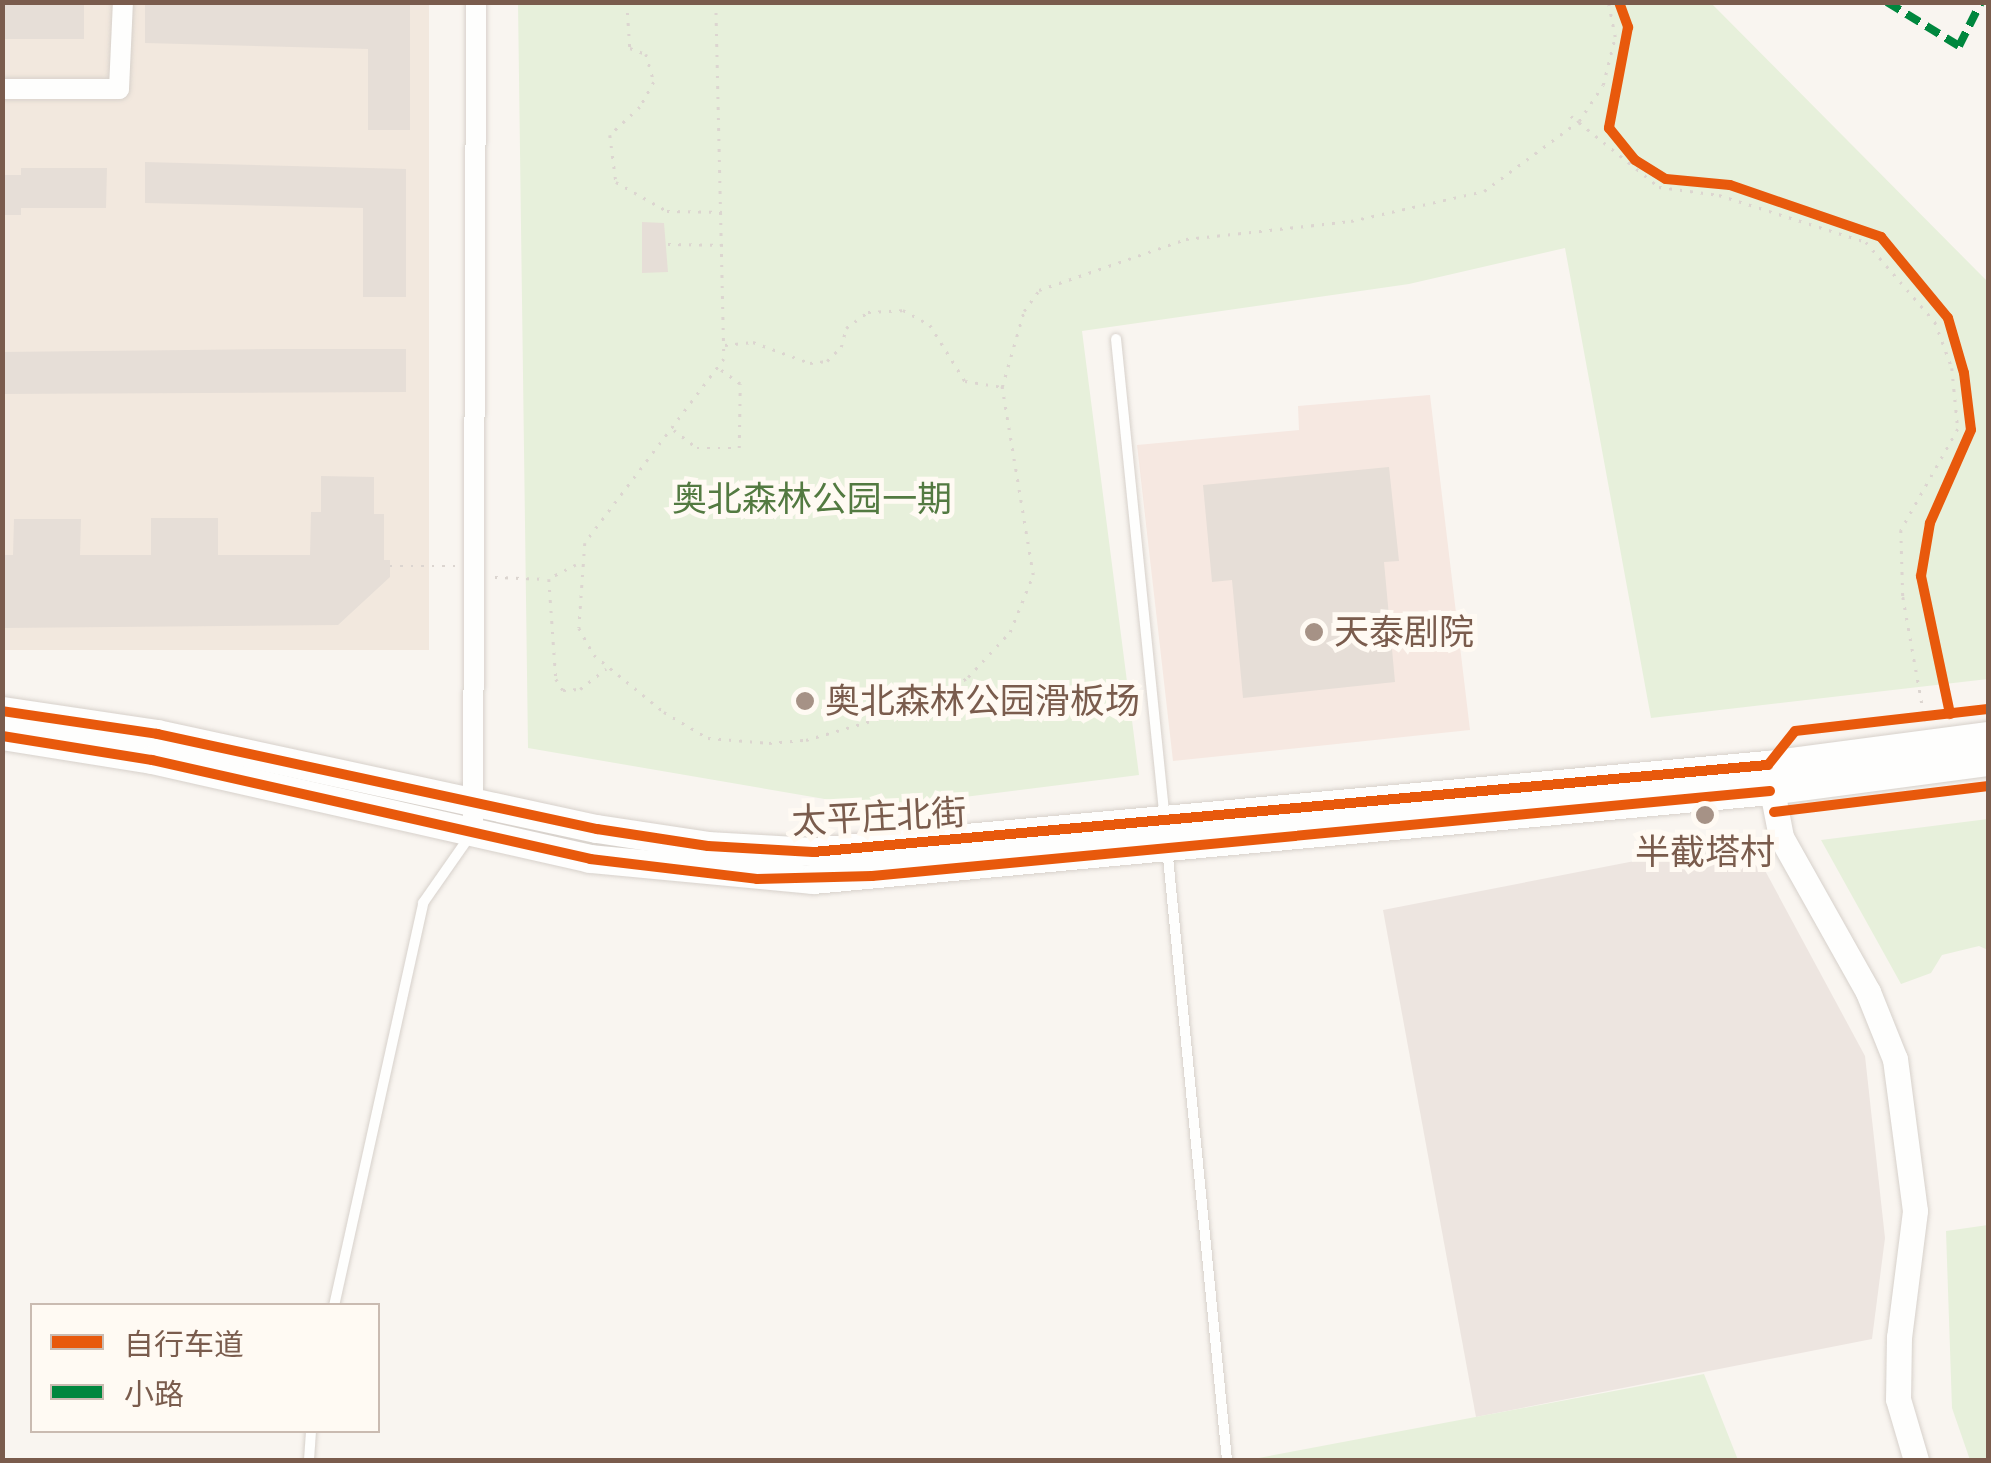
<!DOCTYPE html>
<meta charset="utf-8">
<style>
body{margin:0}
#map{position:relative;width:1991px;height:1463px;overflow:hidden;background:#f9f5f0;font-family:"DM Sans","Noto Sans SC",sans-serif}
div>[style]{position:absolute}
.residential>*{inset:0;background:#f2e8de;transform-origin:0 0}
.commercial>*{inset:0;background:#f6e8e1}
.industrial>*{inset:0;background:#ede5e0}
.green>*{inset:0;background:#e7f0db}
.building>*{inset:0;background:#e6ded7;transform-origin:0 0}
.path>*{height:2.5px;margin-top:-1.25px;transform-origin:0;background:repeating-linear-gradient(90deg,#dcd5d0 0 2.5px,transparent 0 10.5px)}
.roads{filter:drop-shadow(0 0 2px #d7d1cb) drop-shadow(0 0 2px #d7d1cb)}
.service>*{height:10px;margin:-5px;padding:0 5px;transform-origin:5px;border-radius:5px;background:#fefefd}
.minor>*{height:20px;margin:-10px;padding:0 10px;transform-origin:10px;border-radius:10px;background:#fefefd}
.tertiary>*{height:25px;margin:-12.5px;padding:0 12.5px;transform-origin:12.5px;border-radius:12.5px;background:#fefefd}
.secondary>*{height:28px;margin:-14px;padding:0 14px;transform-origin:14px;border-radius:14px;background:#fefefd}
.quiet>*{height:8px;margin-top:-4px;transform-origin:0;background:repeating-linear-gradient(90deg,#00873e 0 15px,transparent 0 23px)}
.cycleway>*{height:10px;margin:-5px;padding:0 5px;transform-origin:5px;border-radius:5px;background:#e8590c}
.dots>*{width:28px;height:28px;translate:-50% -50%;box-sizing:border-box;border:5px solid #fffaf3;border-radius:50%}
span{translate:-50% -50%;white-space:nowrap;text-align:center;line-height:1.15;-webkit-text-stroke:10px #fffaf3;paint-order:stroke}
.park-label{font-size:35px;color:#537a41}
.poi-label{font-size:35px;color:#7a5c4d}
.left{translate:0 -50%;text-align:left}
.street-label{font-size:35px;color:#7a5c4d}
.frame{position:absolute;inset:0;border:5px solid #7a5c4d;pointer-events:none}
.legend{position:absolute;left:30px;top:1303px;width:350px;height:130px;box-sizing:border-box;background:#fffaf3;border:2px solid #cabbb1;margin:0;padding:12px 18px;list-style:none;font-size:30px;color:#7a5c4d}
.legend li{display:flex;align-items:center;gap:20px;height:50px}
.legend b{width:50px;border:2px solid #cabbb1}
</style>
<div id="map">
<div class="residential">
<i style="left:3px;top:3px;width:426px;height:647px"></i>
</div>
<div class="commercial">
<i style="clip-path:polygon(1430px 395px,1470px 730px,1173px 761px,1137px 445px,1299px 430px,1298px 406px)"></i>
</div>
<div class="industrial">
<i style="clip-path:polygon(1748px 839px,1865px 1056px,1885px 1238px,1872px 1339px,1476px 1417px,1383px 910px)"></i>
</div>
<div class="green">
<i style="clip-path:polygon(518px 3px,1711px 3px,1988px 282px,1988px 679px,1651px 718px,1565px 248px,1409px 284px,1082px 331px,1139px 775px,877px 808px,528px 748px)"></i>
<i style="clip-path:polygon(1988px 819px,1988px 950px,1979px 946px,1942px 955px,1931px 973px,1901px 984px,1821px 840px)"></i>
<i style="clip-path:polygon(1988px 1225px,1988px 1460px,1970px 1460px,1952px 1408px,1946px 1231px)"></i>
<i style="clip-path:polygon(1704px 1374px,1738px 1460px,1248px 1460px)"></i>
</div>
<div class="building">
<i style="left:2px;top:2px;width:82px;height:37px"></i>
<i style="clip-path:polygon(145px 2px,410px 5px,410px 130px,368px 130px,368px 49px,145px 43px)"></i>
<i style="clip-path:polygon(145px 162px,406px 169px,406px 297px,363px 297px,363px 208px,145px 203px)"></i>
<i style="clip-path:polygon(21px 168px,107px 168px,106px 208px,21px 208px,21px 215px,2px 215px,2px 175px,21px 175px)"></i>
<i style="clip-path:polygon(642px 222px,664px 223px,668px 272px,642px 273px)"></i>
<i style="clip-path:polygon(277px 349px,406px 349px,406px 392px,2px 394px,2px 352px)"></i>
<i style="clip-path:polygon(1389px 467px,1399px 561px,1384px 562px,1395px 682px,1243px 698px,1232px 580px,1212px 582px,1203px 485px)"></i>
<i style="clip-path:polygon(321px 476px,374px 477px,374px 514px,384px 514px,384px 560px,390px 560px,390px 577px,338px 625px,2px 628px,2px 555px,13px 555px,14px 519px,81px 519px,80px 555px,151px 555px,151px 518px,218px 518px,218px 555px,310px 555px,311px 512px,321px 512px)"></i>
</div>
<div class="path">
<i style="left:627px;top:2px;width:46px;rotate:86.3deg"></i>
<i style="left:630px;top:48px;width:17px;rotate:21deg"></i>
<i style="left:646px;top:54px;width:29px;rotate:74deg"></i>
<i style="left:654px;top:82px;width:29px;rotate:119deg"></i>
<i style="left:640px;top:107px;width:41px;rotate:137deg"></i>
<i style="left:610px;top:135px;width:47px;rotate:82.7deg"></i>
<i style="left:616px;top:182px;width:59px;rotate:29.6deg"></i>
<i style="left:667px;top:211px;width:62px;rotate:0.9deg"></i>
<i style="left:716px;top:2px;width:357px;rotate:88.7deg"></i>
<i style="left:724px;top:359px;width:231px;rotate:127.1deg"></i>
<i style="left:585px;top:543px;width:85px;rotate:94deg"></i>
<i style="left:579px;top:628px;width:31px;rotate:61deg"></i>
<i style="left:594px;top:655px;width:90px;rotate:39.2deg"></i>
<i style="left:664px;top:712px;width:51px;rotate:30.6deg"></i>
<i style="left:708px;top:738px;width:61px;rotate:4.7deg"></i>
<i style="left:769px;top:743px;width:37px;rotate:-5deg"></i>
<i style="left:806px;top:740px;width:128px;rotate:-16.3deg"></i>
<i style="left:929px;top:704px;width:47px;rotate:-34.7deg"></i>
<i style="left:968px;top:677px;width:62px;rotate:-47deg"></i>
<i style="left:1010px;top:632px;width:61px;rotate:-68deg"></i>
<i style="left:1033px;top:575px;width:191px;rotate:-99.4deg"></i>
<i style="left:1002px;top:387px;width:79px;rotate:-73.9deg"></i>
<i style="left:1024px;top:311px;width:26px;rotate:-54deg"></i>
<i style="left:1039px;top:290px;width:156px;rotate:-19.1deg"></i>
<i style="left:1186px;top:239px;width:166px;rotate:-6.2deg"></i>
<i style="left:1351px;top:221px;width:136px;rotate:-12.7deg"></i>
<i style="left:1484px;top:191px;width:118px;rotate:-36.4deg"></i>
<i style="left:1579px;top:121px;width:43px;rotate:-56.3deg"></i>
<i style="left:1603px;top:85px;width:49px;rotate:-76deg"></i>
<i style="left:1615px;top:37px;width:36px;rotate:-101deg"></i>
<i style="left:1571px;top:116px;width:113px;rotate:38.9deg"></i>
<i style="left:1659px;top:187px;width:61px;rotate:7.6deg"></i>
<i style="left:1719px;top:195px;width:154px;rotate:17.7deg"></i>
<i style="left:1866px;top:242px;width:106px;rotate:49.2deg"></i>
<i style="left:1935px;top:322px;width:49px;rotate:69.7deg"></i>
<i style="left:1952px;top:368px;width:61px;rotate:84.4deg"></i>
<i style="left:1958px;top:429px;width:116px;rotate:119.4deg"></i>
<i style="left:1901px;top:530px;width:67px;rotate:88.3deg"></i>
<i style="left:1903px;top:597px;width:126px;rotate:79.9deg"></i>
<i style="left:668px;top:244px;width:62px;rotate:0.9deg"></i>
<i style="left:725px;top:345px;width:28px;rotate:-6deg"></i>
<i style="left:753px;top:342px;width:61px;rotate:20.2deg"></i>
<i style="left:810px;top:363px;width:17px;rotate:-7deg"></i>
<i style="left:827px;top:361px;width:20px;rotate:-45deg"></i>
<i style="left:841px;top:347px;width:20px;rotate:-75deg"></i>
<i style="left:846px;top:328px;width:27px;rotate:-36deg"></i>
<i style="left:868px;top:312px;width:35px;rotate:-3deg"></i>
<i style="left:903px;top:310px;width:31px;rotate:29deg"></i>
<i style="left:930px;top:325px;width:66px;rotate:58deg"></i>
<i style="left:965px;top:381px;width:36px;rotate:9deg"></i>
<i style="left:674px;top:430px;width:29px;rotate:38deg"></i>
<i style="left:697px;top:448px;width:42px"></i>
<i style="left:739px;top:448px;width:64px;rotate:-89.1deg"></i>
<i style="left:740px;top:384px;width:26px;rotate:-144deg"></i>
<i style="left:576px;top:565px;width:30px;rotate:153deg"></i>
<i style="left:549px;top:579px;width:100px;rotate:86deg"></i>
<i style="left:556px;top:679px;width:13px;rotate:58deg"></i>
<i style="left:563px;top:690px;width:17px;rotate:-3deg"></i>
<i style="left:580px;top:689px;width:33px;rotate:-38deg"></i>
<i style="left:390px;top:566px;width:67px"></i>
<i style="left:495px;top:577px;width:52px;rotate:2.2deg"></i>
</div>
<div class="roads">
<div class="service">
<i style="left:1116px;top:339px;width:478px;rotate:84.2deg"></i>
<i style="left:1167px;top:847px;width:616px;rotate:84.41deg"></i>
<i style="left:334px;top:1306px;width:413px;rotate:-77.5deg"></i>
<i style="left:423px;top:903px;width:82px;rotate:-55deg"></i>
<i style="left:309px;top:1460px;width:30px;rotate:-86deg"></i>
</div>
<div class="minor">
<i style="left:2px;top:89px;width:117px"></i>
<i style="left:119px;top:89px;width:87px;rotate:-87.4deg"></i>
<i style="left:473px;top:832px;width:830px;rotate:-89.79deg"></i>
</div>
<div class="tertiary">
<i style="left:1768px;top:770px;width:68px;rotate:79deg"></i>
<i style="left:1781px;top:837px;width:178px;rotate:60.7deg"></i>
<i style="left:1868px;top:992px;width:72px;rotate:68.1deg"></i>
<i style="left:1895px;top:1059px;width:153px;rotate:82.5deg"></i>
<i style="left:1915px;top:1211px;width:127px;rotate:97.2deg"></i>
<i style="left:1899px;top:1337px;width:62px;rotate:90.9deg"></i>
<i style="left:1898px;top:1399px;width:64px;rotate:73.6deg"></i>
</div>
<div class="secondary">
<i style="left:2px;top:711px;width:157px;rotate:8.4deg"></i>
<i style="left:157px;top:734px;width:450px;rotate:12.2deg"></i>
<i style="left:597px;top:829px;width:112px;rotate:8.7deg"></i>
<i style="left:708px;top:846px;width:105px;rotate:3.3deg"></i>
<i style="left:813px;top:852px;width:959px;rotate:-5.21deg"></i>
<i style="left:1768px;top:765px;width:222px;rotate:-7.5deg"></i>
<i style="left:2px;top:736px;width:152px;rotate:9.1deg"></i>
<i style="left:152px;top:760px;width:449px;rotate:12.7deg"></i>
<i style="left:590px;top:859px;width:224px;rotate:5.4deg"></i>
<i style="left:813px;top:880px;width:961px;rotate:-5.31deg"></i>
<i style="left:1770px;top:791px;width:220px;rotate:-7.6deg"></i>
</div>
</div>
<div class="quiet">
<i style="left:1887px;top:2px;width:84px;rotate:31.4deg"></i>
<i style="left:1959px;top:46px;width:49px;rotate:-63.4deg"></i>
</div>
<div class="cycleway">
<i style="left:1619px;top:2px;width:27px;rotate:70deg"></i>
<i style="left:1628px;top:27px;width:103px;rotate:100.7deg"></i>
<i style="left:1609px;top:128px;width:41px;rotate:50.9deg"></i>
<i style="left:1635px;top:160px;width:36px;rotate:32deg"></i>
<i style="left:1666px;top:179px;width:64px;rotate:5.4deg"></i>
<i style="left:1730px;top:185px;width:160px;rotate:19deg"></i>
<i style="left:1881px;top:237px;width:105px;rotate:50.4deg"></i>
<i style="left:1948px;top:318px;width:57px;rotate:73.8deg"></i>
<i style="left:1964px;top:373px;width:57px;rotate:83deg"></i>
<i style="left:1971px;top:430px;width:102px;rotate:113.8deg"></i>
<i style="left:1930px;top:523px;width:54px;rotate:99.6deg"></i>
<i style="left:1921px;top:576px;width:141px;rotate:78.1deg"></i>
<i style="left:2px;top:711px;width:157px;rotate:8.4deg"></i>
<i style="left:157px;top:734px;width:450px;rotate:12.2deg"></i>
<i style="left:597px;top:829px;width:112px;rotate:8.7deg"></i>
<i style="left:708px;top:846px;width:105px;rotate:3.3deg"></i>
<i style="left:813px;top:852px;width:959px;rotate:-5.21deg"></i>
<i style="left:1768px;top:765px;width:43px;rotate:-51.5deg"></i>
<i style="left:1795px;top:731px;width:194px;rotate:-6.5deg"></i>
<i style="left:2px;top:736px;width:152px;rotate:9.1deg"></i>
<i style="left:152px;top:760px;width:449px;rotate:12.7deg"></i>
<i style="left:590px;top:859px;width:168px;rotate:6.8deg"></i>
<i style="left:757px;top:879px;width:115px;rotate:-1.5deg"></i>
<i style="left:872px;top:876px;width:902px;rotate:-5.41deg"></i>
<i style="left:1774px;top:812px;width:216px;rotate:-6.9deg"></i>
</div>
<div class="dots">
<i style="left:1314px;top:632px;background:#a69286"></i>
<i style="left:805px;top:701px;background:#a69286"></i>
<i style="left:1705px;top:815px;background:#a69286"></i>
</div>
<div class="park-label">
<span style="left:812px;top:499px">奥北森林公园一期</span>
</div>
<div class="poi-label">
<span class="left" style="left:1334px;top:632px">天泰剧院</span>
<span class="left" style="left:825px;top:701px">奥北森林公园滑板场</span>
<span style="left:1705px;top:852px">半截塔村</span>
</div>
<div class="street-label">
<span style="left:879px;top:817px;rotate:-3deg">太平庄北街</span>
</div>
<div class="frame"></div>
<ul class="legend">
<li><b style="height:12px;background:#e8590c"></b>自行车道</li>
<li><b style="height:12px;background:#00873e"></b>小路</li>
</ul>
</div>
